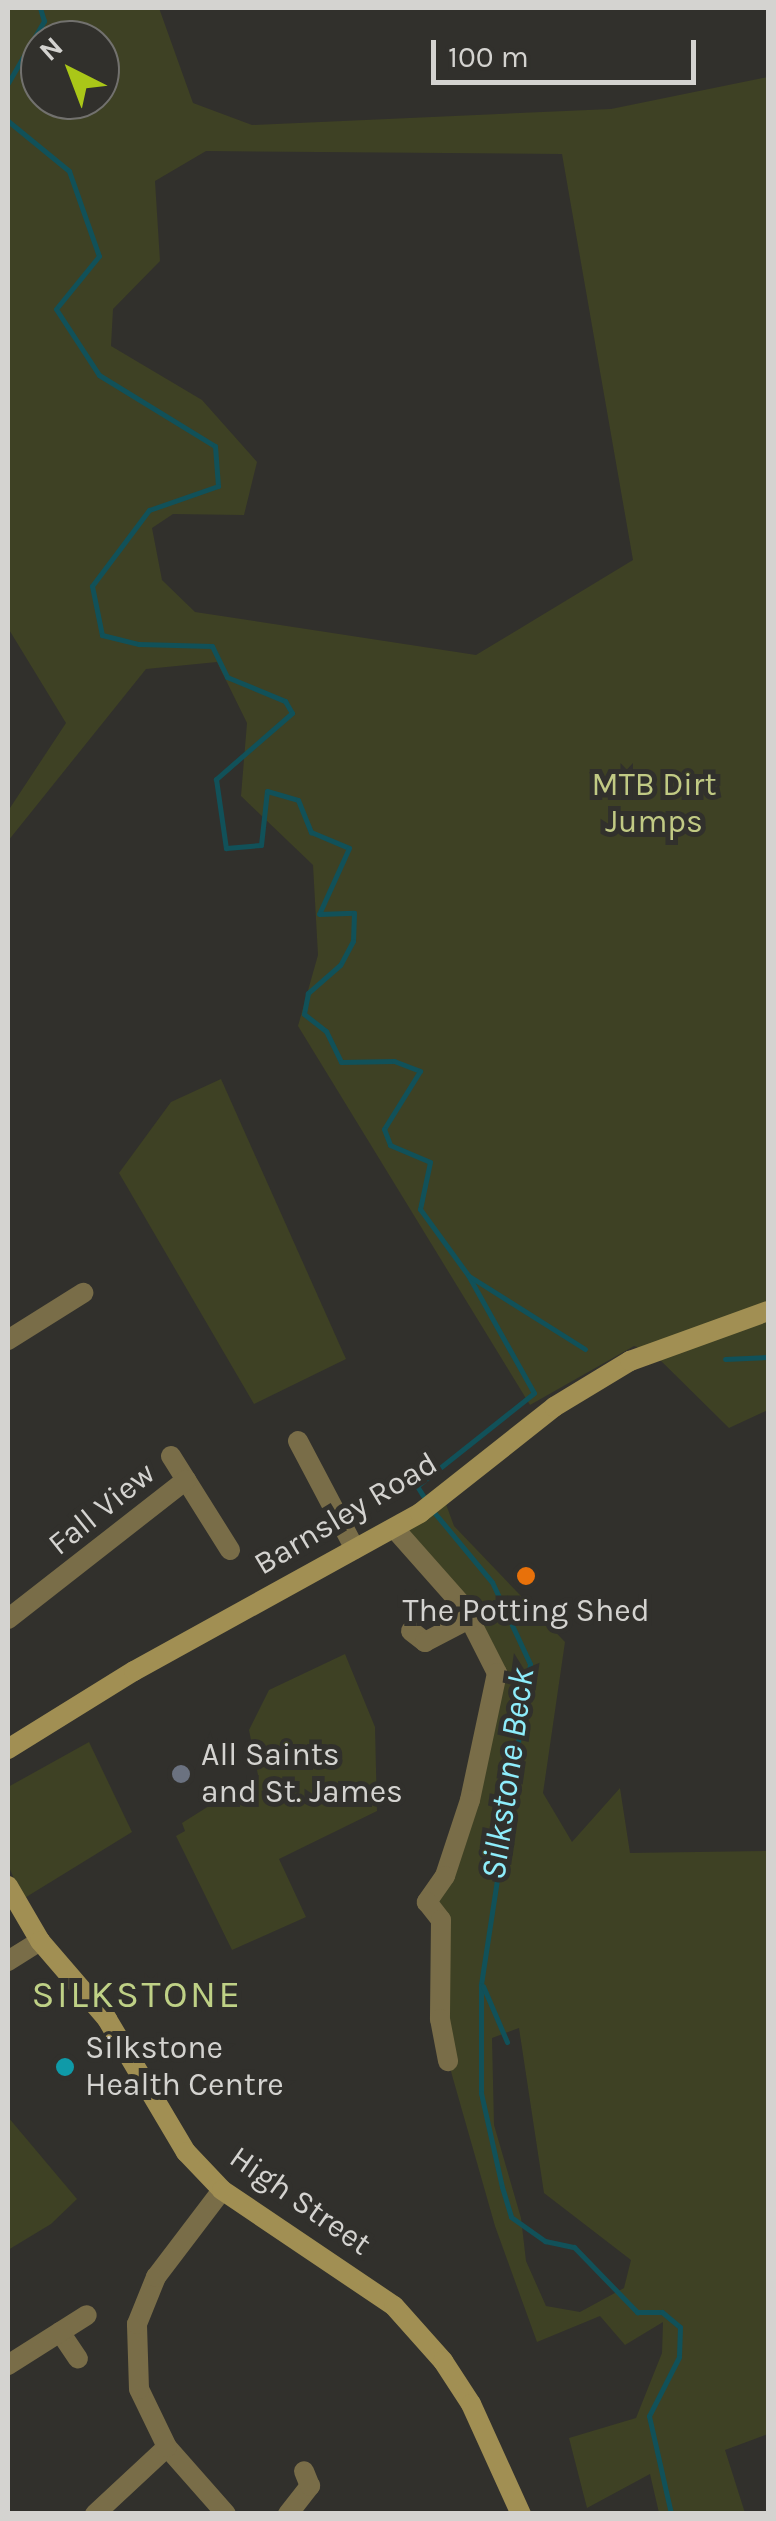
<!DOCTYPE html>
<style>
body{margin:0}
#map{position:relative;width:776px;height:2521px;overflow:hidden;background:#31302c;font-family:Karla,sans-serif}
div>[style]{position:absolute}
.green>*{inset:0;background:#3e4124}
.stream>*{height:5px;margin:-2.5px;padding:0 2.5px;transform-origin:2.5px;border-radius:2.5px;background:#115159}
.street>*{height:20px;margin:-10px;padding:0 10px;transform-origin:10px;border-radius:10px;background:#796d48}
.secondary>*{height:20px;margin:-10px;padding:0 10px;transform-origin:10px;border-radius:10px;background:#a18f53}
.dots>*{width:28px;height:28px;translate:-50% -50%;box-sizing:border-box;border:5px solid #31302c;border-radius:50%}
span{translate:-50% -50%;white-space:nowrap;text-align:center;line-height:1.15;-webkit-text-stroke:10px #31302c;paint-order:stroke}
.park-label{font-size:32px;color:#c1ca84}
.street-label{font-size:32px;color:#d4d3d0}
.poi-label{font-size:32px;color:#d4d3d0}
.left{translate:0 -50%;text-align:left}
.water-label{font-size:35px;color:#8eedfb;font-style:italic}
.quarter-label{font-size:38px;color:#bfd186;letter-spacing:2.5px}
.frame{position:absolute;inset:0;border:10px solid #d4d3d0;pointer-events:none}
.north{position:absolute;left:20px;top:20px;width:100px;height:100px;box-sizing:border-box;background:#31302c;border:2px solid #72716e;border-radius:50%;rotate:318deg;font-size:28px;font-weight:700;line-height:40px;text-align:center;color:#d4d3d0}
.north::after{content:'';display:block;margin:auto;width:35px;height:45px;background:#aac718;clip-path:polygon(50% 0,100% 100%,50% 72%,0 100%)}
.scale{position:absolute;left:431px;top:40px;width:265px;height:45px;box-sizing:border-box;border:5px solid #d4d3d0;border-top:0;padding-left:12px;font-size:30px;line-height:35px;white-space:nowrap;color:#d4d3d0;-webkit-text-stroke:8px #31302c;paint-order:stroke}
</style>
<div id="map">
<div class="green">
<i style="clip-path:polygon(evenodd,8px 8px,159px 8px,193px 103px,252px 125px,611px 109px,768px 77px,768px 1410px,729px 1428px,653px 1353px,634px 1346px,530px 1405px,298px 1026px,318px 955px,313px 865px,241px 796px,247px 723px,217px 662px,146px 669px,8px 841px,8px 811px,66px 723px,8px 628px,8px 8px,40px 40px,100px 40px,100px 100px,40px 100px,40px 40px,8px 8px,206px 151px,562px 154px,633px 560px,476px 655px,195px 612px,162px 580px,152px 528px,173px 514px,244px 515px,257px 462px,202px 400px,111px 346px,113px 309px,160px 261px,155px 181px,206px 151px)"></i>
<i style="clip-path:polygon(221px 1079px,346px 1359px,254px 1404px,119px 1173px,171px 1102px)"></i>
<i style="clip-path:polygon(evenodd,443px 1496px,454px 1526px,565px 1642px,543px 1793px,572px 1842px,620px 1788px,630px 1853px,768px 1851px,768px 2434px,725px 2450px,745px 2513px,659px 2513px,650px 2474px,587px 2508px,569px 2438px,636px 2418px,662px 2353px,663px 2322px,625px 2345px,600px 2316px,537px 2342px,495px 2226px,448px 2061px,441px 1920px,427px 1902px,445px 1876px,493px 1654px,394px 1528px,443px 1496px,519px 2028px,544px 2193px,631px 2260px,624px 2288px,580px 2312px,546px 2306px,526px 2261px,521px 2218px,494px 2125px,492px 2038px,519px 2028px)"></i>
<i style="clip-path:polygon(345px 1654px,375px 1727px,377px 1811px,279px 1859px,306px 1917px,232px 1950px,176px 1836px,185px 1831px,182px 1823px,258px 1775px,249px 1730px,269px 1690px)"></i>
<i style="clip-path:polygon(89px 1742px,132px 1832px,23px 1899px,8px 1865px,8px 1787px)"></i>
<i style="clip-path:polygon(8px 2117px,77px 2199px,51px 2224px,8px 2250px)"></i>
</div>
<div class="stream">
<i style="left:8px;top:83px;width:72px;rotate:-59.9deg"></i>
<i style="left:44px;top:21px;width:14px;rotate:-107deg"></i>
<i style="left:8px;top:121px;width:79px;rotate:39.3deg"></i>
<i style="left:69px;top:171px;width:90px;rotate:70.6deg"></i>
<i style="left:99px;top:256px;width:68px;rotate:129.1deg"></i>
<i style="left:56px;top:309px;width:79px;rotate:56.9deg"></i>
<i style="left:99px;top:375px;width:136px;rotate:31.5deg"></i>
<i style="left:215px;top:446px;width:40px;rotate:85.7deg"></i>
<i style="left:218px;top:486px;width:73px;rotate:160.8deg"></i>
<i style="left:149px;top:510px;width:95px;rotate:126.9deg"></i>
<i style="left:92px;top:586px;width:50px;rotate:78.5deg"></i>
<i style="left:102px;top:635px;width:38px;rotate:14deg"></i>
<i style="left:139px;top:644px;width:73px;rotate:1.6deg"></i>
<i style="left:212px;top:646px;width:34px;rotate:64deg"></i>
<i style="left:227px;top:677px;width:63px;rotate:22.5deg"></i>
<i style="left:285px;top:701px;width:14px;rotate:60deg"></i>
<i style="left:292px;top:713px;width:101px;rotate:139deg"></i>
<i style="left:216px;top:779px;width:70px;rotate:81.8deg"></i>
<i style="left:226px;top:848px;width:35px;rotate:-5deg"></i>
<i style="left:261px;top:845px;width:54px;rotate:-83.7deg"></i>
<i style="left:267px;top:791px;width:32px;rotate:16deg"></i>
<i style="left:298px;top:800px;width:35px;rotate:68deg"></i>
<i style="left:311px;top:832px;width:41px;rotate:22.8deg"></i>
<i style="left:349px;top:848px;width:72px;rotate:114.4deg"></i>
<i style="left:319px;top:914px;width:35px;rotate:-2deg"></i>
<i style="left:354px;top:913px;width:28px;rotate:92deg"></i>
<i style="left:353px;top:941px;width:27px;rotate:118deg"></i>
<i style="left:340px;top:965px;width:43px;rotate:138.8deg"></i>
<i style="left:308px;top:993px;width:21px;rotate:101deg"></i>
<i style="left:304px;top:1014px;width:28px;rotate:38deg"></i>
<i style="left:326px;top:1031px;width:34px;rotate:64deg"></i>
<i style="left:341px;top:1062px;width:53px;rotate:-1.1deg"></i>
<i style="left:394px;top:1061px;width:28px;rotate:21deg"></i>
<i style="left:420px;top:1071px;width:68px;rotate:121.8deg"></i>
<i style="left:384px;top:1129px;width:17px;rotate:69deg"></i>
<i style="left:390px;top:1145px;width:43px;rotate:23deg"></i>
<i style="left:430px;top:1162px;width:48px;rotate:102deg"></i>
<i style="left:420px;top:1209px;width:82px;rotate:54deg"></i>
<i style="left:468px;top:1275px;width:135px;rotate:60.8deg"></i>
<i style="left:534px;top:1393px;width:149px;rotate:141.5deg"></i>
<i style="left:417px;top:1486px;width:19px;rotate:58deg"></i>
<i style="left:469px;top:1276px;width:137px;rotate:32.2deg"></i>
<i style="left:725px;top:1359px;width:43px;rotate:-2.7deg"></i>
<i style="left:433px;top:1511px;width:92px;rotate:50.3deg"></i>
<i style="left:492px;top:1582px;width:90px;rotate:65.1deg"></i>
<i style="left:530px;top:1664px;width:325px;rotate:98.7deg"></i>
<i style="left:481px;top:1985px;width:108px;rotate:90deg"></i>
<i style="left:481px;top:2093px;width:96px;rotate:77.4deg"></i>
<i style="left:502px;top:2187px;width:31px;rotate:73deg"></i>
<i style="left:511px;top:2217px;width:42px;rotate:35.2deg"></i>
<i style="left:545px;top:2241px;width:30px;rotate:12deg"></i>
<i style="left:574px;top:2247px;width:91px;rotate:45.9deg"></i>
<i style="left:637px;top:2312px;width:25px"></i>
<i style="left:662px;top:2312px;width:23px;rotate:40deg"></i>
<i style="left:680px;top:2327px;width:30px;rotate:92deg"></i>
<i style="left:679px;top:2357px;width:66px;rotate:117deg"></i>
<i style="left:649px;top:2416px;width:100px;rotate:77.3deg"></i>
<i style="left:483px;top:1986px;width:61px;rotate:66.8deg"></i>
</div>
<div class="street">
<i style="left:8px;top:1340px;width:89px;rotate:-32.1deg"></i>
<i style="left:298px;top:1441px;width:122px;rotate:62.2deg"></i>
<i style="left:171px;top:1456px;width:111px;rotate:57.9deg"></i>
<i style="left:394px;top:1528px;width:104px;rotate:48.5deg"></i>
<i style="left:463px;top:1606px;width:75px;rotate:63.1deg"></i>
<i style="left:497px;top:1673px;width:130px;rotate:102deg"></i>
<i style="left:470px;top:1800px;width:80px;rotate:108.2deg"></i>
<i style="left:445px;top:1876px;width:32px;rotate:125deg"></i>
<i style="left:427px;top:1902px;width:23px;rotate:52deg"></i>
<i style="left:441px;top:1920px;width:99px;rotate:90.6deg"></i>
<i style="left:440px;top:2019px;width:43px;rotate:79.2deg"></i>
<i style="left:8px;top:1619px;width:226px;rotate:-38deg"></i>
<i style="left:411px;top:1631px;width:18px;rotate:38deg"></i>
<i style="left:425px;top:1642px;width:52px;rotate:-27.6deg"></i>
<i style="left:8px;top:1961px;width:38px;rotate:-32deg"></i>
<i style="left:60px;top:2332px;width:32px;rotate:56deg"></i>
<i style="left:8px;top:2365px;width:93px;rotate:-32.3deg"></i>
<i style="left:167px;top:2447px;width:89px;rotate:48.6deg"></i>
<i style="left:95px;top:2514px;width:98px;rotate:-42.9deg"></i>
<i style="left:167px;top:2447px;width:64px;rotate:-115.8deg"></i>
<i style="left:139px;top:2389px;width:65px;rotate:-91.8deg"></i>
<i style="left:137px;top:2324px;width:51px;rotate:-68deg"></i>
<i style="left:156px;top:2277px;width:109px;rotate:-52.8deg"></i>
<i style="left:288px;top:2514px;width:36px;rotate:-52deg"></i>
<i style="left:310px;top:2486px;width:16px;rotate:-112deg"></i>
</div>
<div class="secondary">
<i style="left:8px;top:1749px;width:148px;rotate:-31.8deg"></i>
<i style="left:134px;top:1671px;width:327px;rotate:-28.9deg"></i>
<i style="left:420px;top:1513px;width:171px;rotate:-38.3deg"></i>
<i style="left:554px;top:1407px;width:89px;rotate:-31.2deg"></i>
<i style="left:630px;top:1361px;width:147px;rotate:-19.9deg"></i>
<i style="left:8px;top:1886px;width:64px;rotate:59.8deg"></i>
<i style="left:40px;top:1941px;width:103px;rotate:49.3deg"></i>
<i style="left:107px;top:2019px;width:155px;rotate:59.3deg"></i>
<i style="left:186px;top:2152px;width:52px;rotate:46.5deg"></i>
<i style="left:222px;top:2190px;width:207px;rotate:34deg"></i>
<i style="left:394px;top:2306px;width:74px;rotate:48.3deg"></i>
<i style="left:443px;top:2361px;width:51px;rotate:56.9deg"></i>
<i style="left:471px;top:2404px;width:121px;rotate:65.6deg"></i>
</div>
<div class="dots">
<i style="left:526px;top:1576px;background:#e8710a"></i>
<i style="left:181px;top:1774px;background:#6b7280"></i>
<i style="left:65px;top:2067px;background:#0f9aa8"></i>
</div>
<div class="park-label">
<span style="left:654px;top:804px">MTB Dirt<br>Jumps</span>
</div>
<div class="street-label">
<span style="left:102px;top:1509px;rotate:-39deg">Fall View</span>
<span style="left:346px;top:1514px;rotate:-31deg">Barnsley Road</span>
<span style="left:300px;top:2201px;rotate:35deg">High Street</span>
</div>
<div class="poi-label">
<span style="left:526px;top:1611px">The Potting Shed</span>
<span class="left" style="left:201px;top:1774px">All Saints<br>and St. James</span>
<span class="left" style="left:85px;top:2067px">Silkstone<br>Health Centre</span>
</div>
<div class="water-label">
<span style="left:508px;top:1774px;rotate:-82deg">Silkstone Beck</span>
</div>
<div class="quarter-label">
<span style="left:137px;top:1995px">SILKSTONE</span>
</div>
<div class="frame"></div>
<div class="north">N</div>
<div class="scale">100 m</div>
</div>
